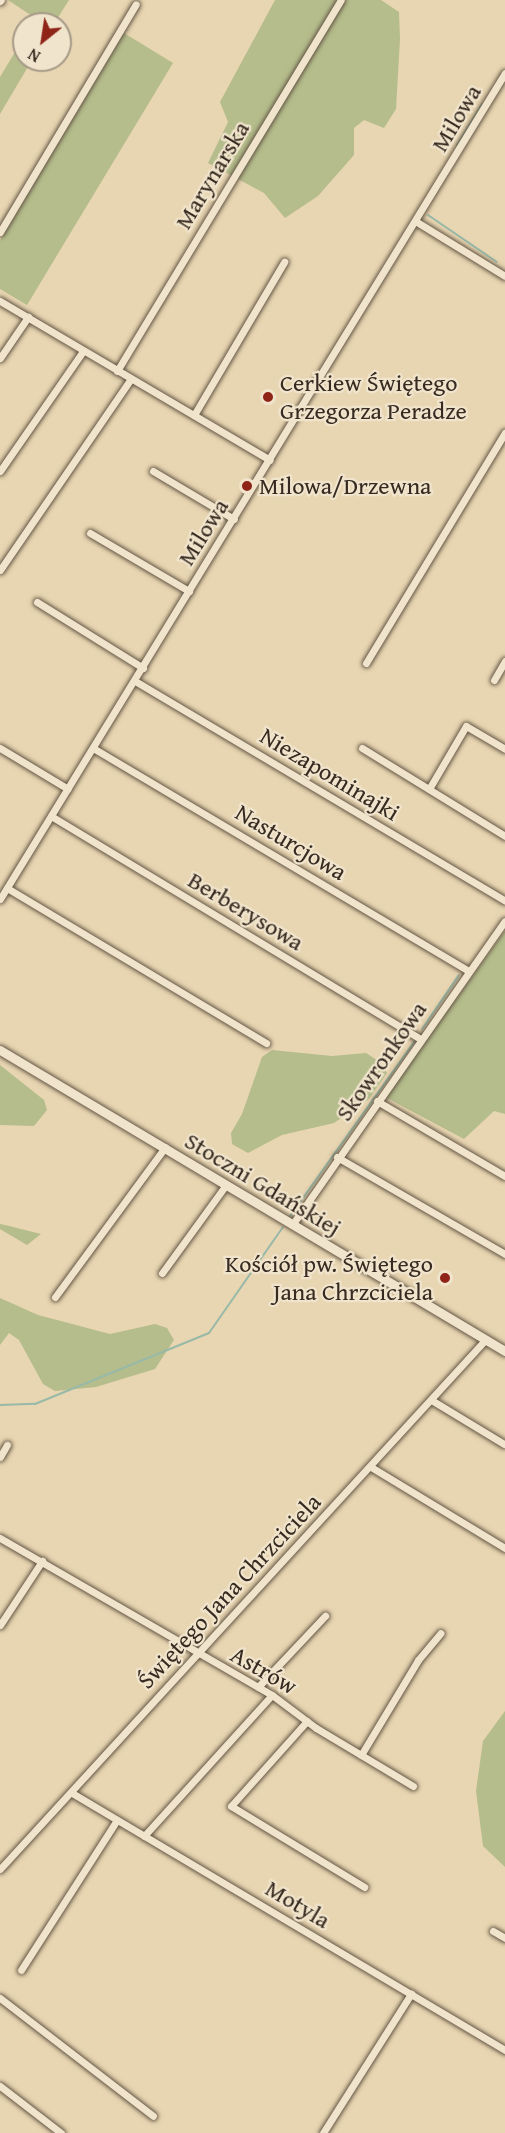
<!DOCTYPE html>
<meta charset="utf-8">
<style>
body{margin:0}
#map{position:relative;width:505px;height:2133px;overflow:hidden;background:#e8d5b1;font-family:"Gentium Book Plus",serif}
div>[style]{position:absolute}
.green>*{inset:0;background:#b5bd8c}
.stream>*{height:2px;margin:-1px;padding:0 1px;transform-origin:1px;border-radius:1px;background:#98b9a7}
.roads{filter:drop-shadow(0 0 2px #635645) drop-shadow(0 0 2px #635645)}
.street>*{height:7px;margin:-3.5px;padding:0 3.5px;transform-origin:3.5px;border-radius:3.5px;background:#f0e4cc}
.secondary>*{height:9px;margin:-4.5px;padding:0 4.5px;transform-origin:4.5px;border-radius:4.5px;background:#f0e4cc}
.dots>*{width:16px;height:16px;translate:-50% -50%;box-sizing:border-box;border:3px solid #f0e4cc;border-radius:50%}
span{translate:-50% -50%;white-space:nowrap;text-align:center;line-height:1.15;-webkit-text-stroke:4.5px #f0e4cc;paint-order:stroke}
.street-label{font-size:24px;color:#372b21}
.poi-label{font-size:24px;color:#372b21}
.left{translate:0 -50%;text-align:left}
.right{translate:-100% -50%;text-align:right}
.north{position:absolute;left:12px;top:12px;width:60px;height:60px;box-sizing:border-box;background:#f0e4cc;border:2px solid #a69a88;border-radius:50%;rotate:210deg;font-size:16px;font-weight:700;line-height:24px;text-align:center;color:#372b21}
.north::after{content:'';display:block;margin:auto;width:21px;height:27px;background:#8f2418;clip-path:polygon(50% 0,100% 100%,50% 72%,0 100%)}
</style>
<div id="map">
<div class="green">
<i style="clip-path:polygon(8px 0,69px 0,54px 24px,32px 24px,35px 18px)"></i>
<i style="clip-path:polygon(275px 0,381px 0,399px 12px,400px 39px,396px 109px,384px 128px,364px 120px,354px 128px,354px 155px,318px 196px,285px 218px,264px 193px,208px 163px,228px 122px,220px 102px)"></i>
<i style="clip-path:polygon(124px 33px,173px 63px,27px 305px,0 289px,0 240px)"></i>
<i style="clip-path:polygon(24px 37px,24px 60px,32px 60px,0 114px,0 77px)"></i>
<i style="clip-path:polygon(505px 931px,505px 1114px,494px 1111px,464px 1139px,385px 1097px)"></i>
<i style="clip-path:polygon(272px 1050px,332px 1056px,366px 1053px,380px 1062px,387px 1073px,369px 1099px,334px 1123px,282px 1135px,248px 1153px,232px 1144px,231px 1133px,242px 1114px,262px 1057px)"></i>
<i style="clip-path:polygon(0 1065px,44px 1100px,47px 1110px,34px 1126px,0 1125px)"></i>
<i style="clip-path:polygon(0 1224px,9px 1226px,41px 1234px,27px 1245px,0 1229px)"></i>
<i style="clip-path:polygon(0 1298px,38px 1315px,110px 1334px,155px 1324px,167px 1328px,174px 1340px,155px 1369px,96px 1387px,55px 1391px,43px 1384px,19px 1340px,9px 1333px,0 1345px)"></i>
<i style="clip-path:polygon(505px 1711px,505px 1867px,483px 1846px,476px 1791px,483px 1741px)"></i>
</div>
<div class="stream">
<i style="left:457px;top:145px;width:48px;rotate:-58.6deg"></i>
<i style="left:428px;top:215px;width:83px;rotate:34.3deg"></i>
<i style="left:422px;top:1029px;width:65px;rotate:-55.6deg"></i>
<i style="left:290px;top:1216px;width:214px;rotate:-54.5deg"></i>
<i style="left:0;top:1405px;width:35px;rotate:-2deg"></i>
<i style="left:35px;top:1404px;width:188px;rotate:-22.2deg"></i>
<i style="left:209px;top:1333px;width:129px;rotate:-55.1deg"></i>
</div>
<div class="roads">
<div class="street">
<i style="left:0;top:1px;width:1px;rotate:-45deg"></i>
<i style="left:417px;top:222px;width:103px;rotate:31.5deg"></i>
<i style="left:0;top:232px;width:265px;rotate:-59.2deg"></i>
<i style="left:0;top:301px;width:313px;rotate:30.5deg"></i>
<i style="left:0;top:358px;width:50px;rotate:-55.7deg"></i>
<i style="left:117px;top:371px;width:433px;rotate:-58.9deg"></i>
<i style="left:194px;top:415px;width:178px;rotate:-59.5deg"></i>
<i style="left:0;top:471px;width:146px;rotate:-55.3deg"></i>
<i style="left:153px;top:471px;width:94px;rotate:30.7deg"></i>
<i style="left:90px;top:533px;width:115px;rotate:30.4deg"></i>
<i style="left:0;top:570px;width:232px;rotate:-55.6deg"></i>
<i style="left:37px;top:602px;width:125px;rotate:31.9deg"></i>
<i style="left:366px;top:663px;width:269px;rotate:-58.9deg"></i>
<i style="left:494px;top:680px;width:22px;rotate:-60deg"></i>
<i style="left:135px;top:681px;width:430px;rotate:30.7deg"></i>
<i style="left:0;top:748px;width:79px;rotate:31.1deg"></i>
<i style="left:93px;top:748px;width:437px;rotate:30.7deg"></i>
<i style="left:362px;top:748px;width:168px;rotate:31.6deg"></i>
<i style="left:429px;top:789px;width:73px;rotate:-59.6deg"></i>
<i style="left:466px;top:726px;width:45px;rotate:30.5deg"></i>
<i style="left:51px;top:816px;width:432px;rotate:31.1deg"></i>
<i style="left:7px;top:888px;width:302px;rotate:30.9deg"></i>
<i style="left:0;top:899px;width:968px;rotate:-58.56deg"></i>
<i style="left:377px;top:1101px;width:148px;rotate:30.4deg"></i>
<i style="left:337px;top:1157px;width:194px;rotate:30deg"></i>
<i style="left:292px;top:1225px;width:371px;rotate:-55deg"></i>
<i style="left:162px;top:1273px;width:109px;rotate:-54deg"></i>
<i style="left:55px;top:1297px;width:186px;rotate:-53.7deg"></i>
<i style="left:433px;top:1401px;width:83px;rotate:31.2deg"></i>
<i style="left:0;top:1457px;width:14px;rotate:-60deg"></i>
<i style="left:371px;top:1467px;width:157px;rotate:31.2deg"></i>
<i style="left:0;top:1538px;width:314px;rotate:30deg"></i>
<i style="left:272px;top:1695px;width:55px;rotate:36.9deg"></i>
<i style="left:316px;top:1728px;width:113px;rotate:30.9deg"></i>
<i style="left:0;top:1625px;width:77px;rotate:-56.7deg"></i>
<i style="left:258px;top:1687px;width:98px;rotate:-46.7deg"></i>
<i style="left:307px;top:1721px;width:114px;rotate:131.8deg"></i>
<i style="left:231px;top:1806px;width:156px;rotate:31.3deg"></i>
<i style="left:361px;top:1755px;width:111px;rotate:-59deg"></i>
<i style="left:418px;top:1660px;width:35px;rotate:-50deg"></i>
<i style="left:72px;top:1793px;width:504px;rotate:30.69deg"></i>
<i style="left:144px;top:1836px;width:190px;rotate:-47.8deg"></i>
<i style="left:0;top:1869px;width:718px;rotate:-47.48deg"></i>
<i style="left:493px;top:1931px;width:14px;rotate:30deg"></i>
<i style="left:21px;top:1970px;width:178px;rotate:-57.4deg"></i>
<i style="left:0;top:1998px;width:193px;rotate:37.6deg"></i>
<i style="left:0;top:2086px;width:77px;rotate:37.6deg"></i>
<i style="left:323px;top:2133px;width:165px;rotate:-57.7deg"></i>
</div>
<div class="secondary">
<i style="left:0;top:1050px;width:588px;rotate:30.8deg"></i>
</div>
</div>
<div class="dots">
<i style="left:268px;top:397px;background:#8f2418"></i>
<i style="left:247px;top:486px;background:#8f2418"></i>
<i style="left:445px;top:1278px;background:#8f2418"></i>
</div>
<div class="street-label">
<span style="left:456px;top:118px;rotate:-59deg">Milowa</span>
<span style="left:212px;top:175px;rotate:-59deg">Marynarska</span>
<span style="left:203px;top:532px;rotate:-58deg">Milowa</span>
<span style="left:330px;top:774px;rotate:31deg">Niezapominajki</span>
<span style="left:291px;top:842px;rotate:31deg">Nasturcjowa</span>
<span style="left:246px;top:911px;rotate:31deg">Berberysowa</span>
<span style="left:381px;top:1061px;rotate:-55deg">Skowronkowa</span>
<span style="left:263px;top:1184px;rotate:31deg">Stoczni Gdańskiej</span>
<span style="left:229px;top:1591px;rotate:-47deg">Świętego Jana Chrzciciela</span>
<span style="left:264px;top:1670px;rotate:30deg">Astrów</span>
<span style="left:298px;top:1904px;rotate:31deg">Motyla</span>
</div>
<div class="poi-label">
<span class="left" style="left:280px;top:397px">Cerkiew Świętego<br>Grzegorza Peradze</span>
<span class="left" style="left:259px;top:486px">Milowa/Drzewna</span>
<span class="right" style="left:433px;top:1278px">Kościół pw. Świętego<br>Jana Chrzciciela</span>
</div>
<div class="north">N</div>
</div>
